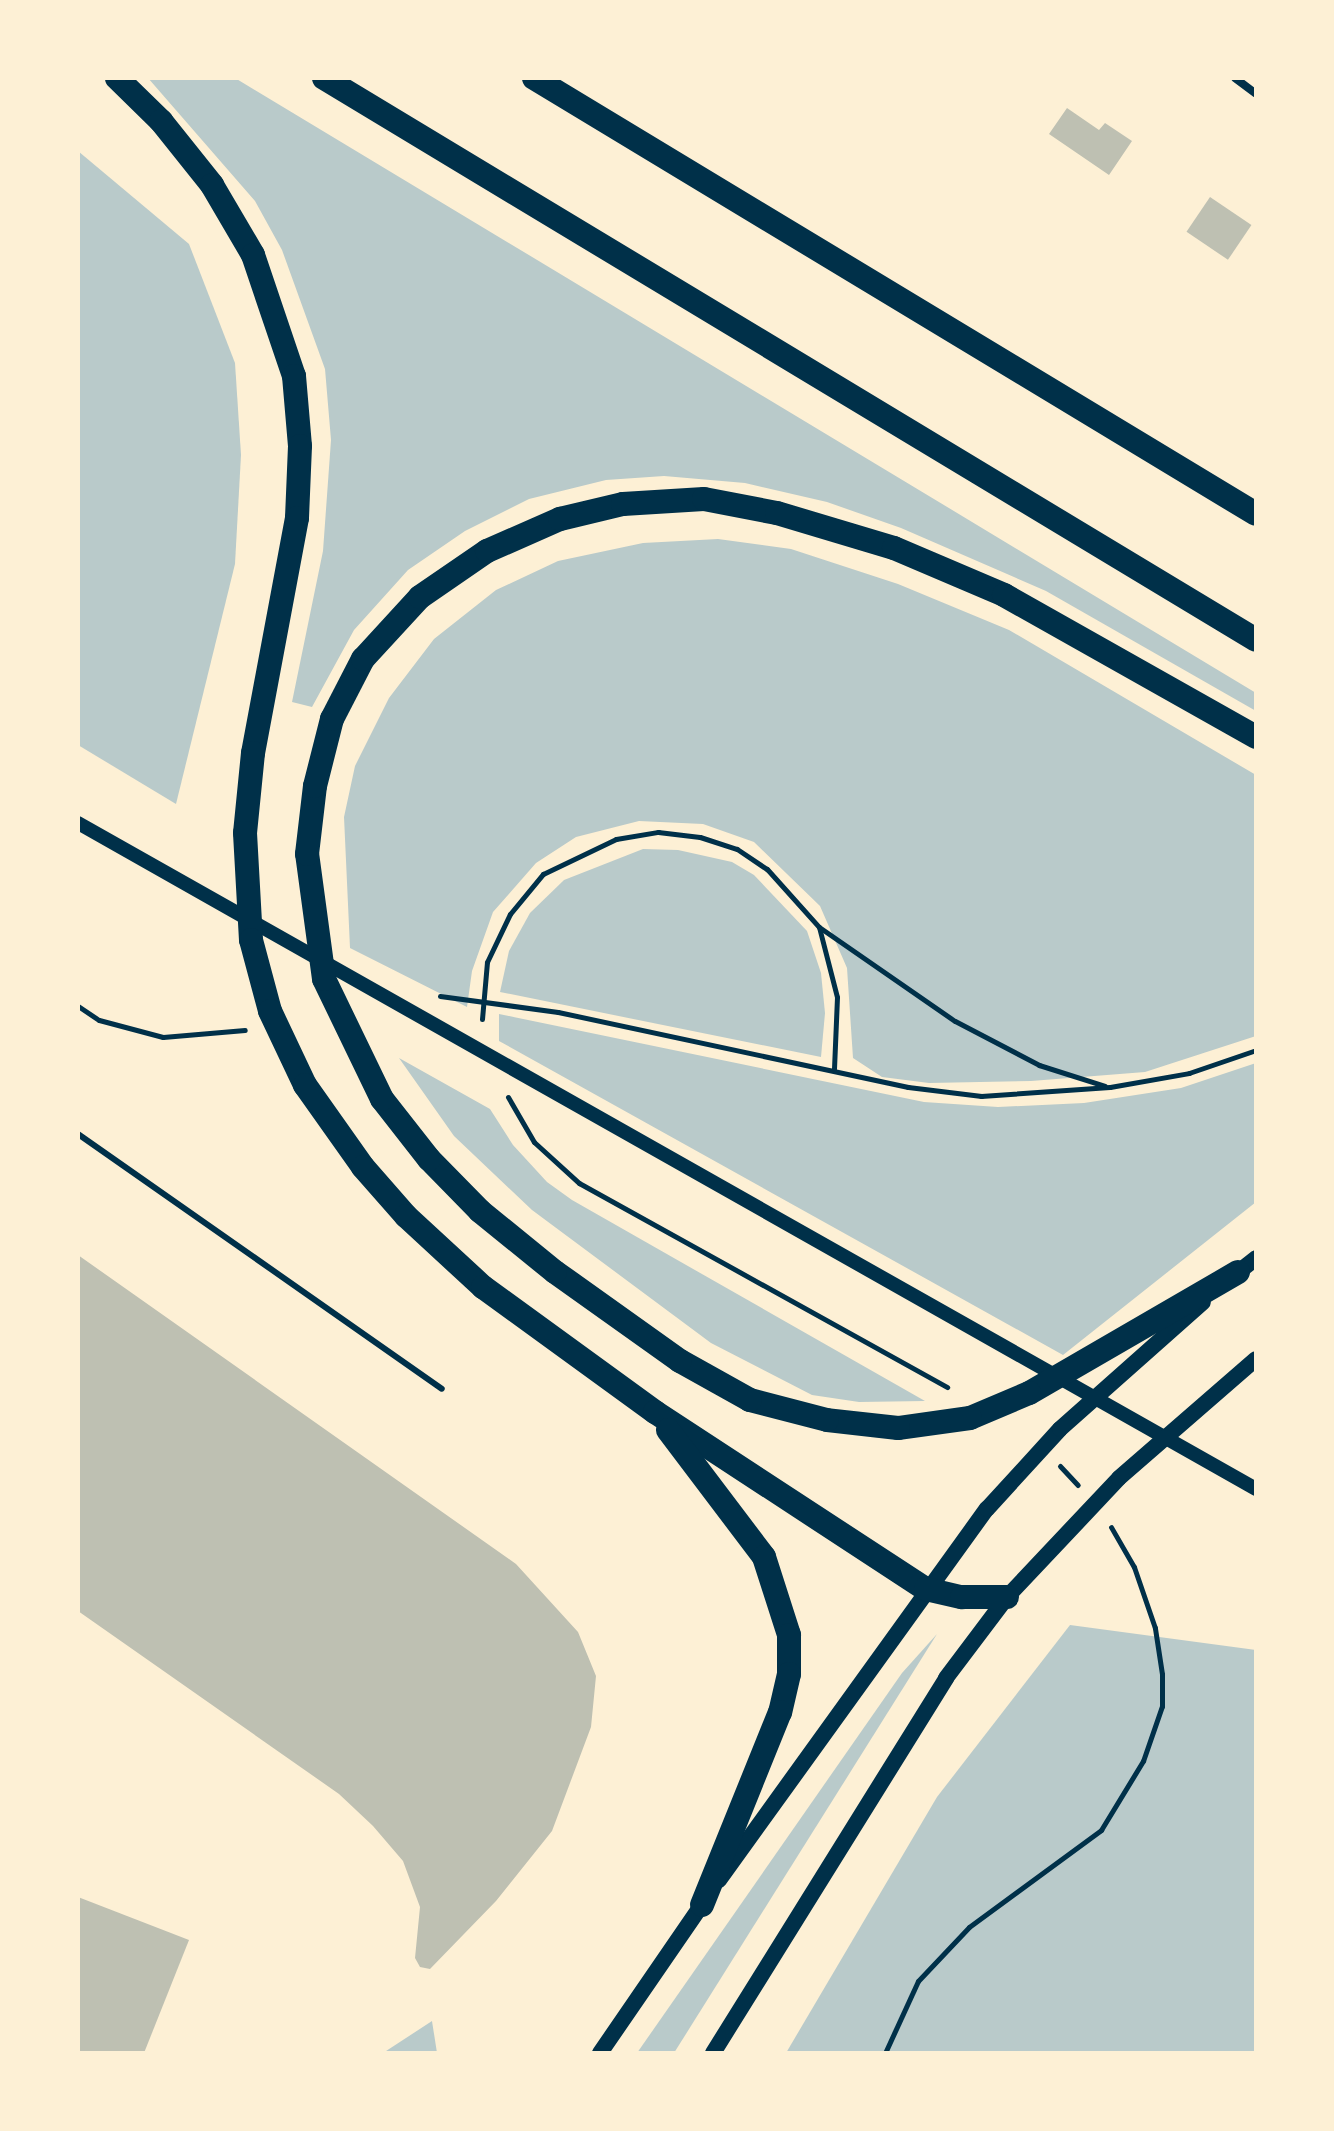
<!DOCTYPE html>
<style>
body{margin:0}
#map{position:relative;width:1334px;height:2131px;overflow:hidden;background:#fdf0d5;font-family:"Noto Sans",sans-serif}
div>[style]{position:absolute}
.green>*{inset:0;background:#b9caca}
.building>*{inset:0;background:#bec0b2;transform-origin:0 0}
.path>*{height:5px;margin:-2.5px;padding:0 2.5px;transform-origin:2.5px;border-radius:2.5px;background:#003049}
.service>*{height:6px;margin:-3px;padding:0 3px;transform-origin:3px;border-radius:3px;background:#003049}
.minor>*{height:8px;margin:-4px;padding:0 4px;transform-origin:4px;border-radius:4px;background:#003049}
.tertiary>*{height:14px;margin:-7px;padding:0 7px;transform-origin:7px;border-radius:7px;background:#003049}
.secondary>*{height:16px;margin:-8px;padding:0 8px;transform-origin:8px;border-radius:8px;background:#003049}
.motorway>*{height:24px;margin:-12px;padding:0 12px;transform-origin:12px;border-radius:12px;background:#003049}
span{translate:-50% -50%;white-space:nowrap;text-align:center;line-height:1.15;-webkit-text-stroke:6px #fdf0d5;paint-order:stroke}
.frame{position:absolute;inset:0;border:80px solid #fdf0d5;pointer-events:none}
</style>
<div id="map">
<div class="green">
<i style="clip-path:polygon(148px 78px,235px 78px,1256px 693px,1256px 711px,1046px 591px,901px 528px,827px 502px,745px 483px,664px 476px,606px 480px,529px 499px,465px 531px,408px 570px,354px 630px,312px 707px,292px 702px,323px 551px,331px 440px,325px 369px,282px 250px,255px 201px)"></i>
<i style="clip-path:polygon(78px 151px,189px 244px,235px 363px,241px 455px,235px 564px,176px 804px,78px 745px)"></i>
<i style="clip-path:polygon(718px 539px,791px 549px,898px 584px,1009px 630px,1256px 775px,1256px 1036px,1145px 1072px,1031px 1081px,929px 1083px,882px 1077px,853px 1058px,847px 968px,820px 906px,754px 842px,703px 824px,639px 821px,576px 837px,536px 863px,493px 912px,472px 971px,467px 1007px,350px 948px,344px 817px,355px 766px,389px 698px,434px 639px,496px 590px,558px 561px,643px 543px)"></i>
<i style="clip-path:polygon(643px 849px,678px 850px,732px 862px,754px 875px,807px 931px,821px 973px,825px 1013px,821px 1057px,500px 992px,509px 951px,530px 913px,564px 880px)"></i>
<i style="clip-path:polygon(499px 1014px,924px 1102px,998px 1107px,1084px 1103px,1181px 1088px,1256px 1063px,1256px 1202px,1063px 1355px,499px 1041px)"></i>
<i style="clip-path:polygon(399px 1058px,490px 1109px,513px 1145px,547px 1182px,572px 1200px,925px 1401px,859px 1402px,812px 1395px,711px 1343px,532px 1210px,454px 1136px)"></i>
<i style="clip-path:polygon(1070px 1625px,1256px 1650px,1256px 2053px,786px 2053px,937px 1797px)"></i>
<i style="clip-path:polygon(937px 1634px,674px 2053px,637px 2053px,902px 1673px)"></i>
<i style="clip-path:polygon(432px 2021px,437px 2053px,383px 2053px)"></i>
</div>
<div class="building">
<i style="clip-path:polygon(1067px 108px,1099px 130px,1105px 123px,1132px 141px,1109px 175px,1049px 134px)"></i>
<i style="left:1210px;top:197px;width:50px;height:42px;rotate:34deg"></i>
<i style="clip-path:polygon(78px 1255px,516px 1564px,578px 1632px,596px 1676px,591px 1727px,552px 1831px,496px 1901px,430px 1969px,420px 1967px,415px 1958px,420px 1907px,403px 1861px,373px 1826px,339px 1794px,78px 1611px)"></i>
<i style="clip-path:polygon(78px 1897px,189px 1940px,144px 2053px,78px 2053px)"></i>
</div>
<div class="path">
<i style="left:819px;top:927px;width:165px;rotate:34.7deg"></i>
<i style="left:955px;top:1021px;width:95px;rotate:27.6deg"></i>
<i style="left:1039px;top:1065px;width:69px;rotate:17.7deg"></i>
<i style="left:440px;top:996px;width:119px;rotate:7.7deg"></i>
<i style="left:558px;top:1012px;width:358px;rotate:12.1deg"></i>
<i style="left:908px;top:1087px;width:74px;rotate:7deg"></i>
<i style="left:981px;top:1096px;width:129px;rotate:-4deg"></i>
<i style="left:1110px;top:1087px;width:80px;rotate:-10deg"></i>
<i style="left:1189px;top:1073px;width:71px;rotate:-18.9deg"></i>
<i style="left:78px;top:1006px;width:25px;rotate:34deg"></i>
<i style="left:99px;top:1020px;width:66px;rotate:14.9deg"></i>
<i style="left:163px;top:1037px;width:82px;rotate:-4.9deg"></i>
<i style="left:482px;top:1019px;width:57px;rotate:-85deg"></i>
<i style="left:487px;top:962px;width:53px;rotate:-64.4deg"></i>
<i style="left:510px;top:914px;width:52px;rotate:-50.5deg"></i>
<i style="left:543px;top:874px;width:81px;rotate:-25.6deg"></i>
<i style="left:616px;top:839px;width:43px;rotate:-9.5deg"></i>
<i style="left:658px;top:832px;width:42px;rotate:6.8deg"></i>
<i style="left:700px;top:837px;width:39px;rotate:18deg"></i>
<i style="left:737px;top:849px;width:36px;rotate:34deg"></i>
<i style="left:767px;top:869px;width:78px;rotate:48.1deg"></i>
<i style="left:819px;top:927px;width:72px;rotate:75.6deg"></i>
<i style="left:837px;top:997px;width:72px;rotate:92.4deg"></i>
<i style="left:508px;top:1097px;width:52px;rotate:60deg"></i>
<i style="left:534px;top:1142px;width:61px;rotate:42.3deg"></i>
<i style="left:579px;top:1183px;width:421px;rotate:29deg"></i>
<i style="left:1060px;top:1466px;width:26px;rotate:47deg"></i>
<i style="left:885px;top:2053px;width:79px;rotate:-65.4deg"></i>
<i style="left:918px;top:1981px;width:74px;rotate:-46.6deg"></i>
<i style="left:969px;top:1927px;width:164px;rotate:-36.3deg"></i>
<i style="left:1101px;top:1830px;width:81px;rotate:-58.7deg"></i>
<i style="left:1143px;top:1761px;width:58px;rotate:-70.9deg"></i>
<i style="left:1162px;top:1706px;width:32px;rotate:-90deg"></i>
<i style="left:1162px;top:1674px;width:47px;rotate:-98.7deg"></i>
<i style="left:1155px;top:1628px;width:65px;rotate:-109deg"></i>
<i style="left:1134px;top:1567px;width:46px;rotate:-119.9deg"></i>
</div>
<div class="service">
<i style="left:78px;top:1134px;width:444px;rotate:35deg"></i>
</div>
<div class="minor">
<i style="left:1235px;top:78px;width:26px;rotate:37deg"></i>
</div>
<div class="tertiary">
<i style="left:78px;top:823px;width:1353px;rotate:29.48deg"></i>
</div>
<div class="secondary">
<i style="left:1232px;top:1277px;width:31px;rotate:-38deg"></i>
<i style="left:719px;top:1880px;width:458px;rotate:-54.2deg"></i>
<i style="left:987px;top:1509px;width:108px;rotate:-47.6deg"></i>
<i style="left:1060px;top:1429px;width:191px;rotate:-41.6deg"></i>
<i style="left:600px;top:2053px;width:187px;rotate:-55.5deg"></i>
<i style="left:713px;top:2053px;width:441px;rotate:-58.1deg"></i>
<i style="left:946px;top:1678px;width:101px;rotate:-53deg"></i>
<i style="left:1007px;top:1597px;width:163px;rotate:-46.7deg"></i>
<i style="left:1119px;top:1478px;width:181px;rotate:-41deg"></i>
</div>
<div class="motorway">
<i style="left:117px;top:78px;width:62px;rotate:44.3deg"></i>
<i style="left:161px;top:121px;width:82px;rotate:51.4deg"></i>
<i style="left:212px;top:185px;width:81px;rotate:59.6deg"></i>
<i style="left:253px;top:255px;width:128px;rotate:71.3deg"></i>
<i style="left:294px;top:376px;width:70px;rotate:85.1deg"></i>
<i style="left:300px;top:446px;width:72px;rotate:92.4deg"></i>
<i style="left:297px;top:518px;width:239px;rotate:100.6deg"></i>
<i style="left:253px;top:753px;width:80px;rotate:95.7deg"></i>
<i style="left:245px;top:833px;width:107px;rotate:86.8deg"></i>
<i style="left:251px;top:940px;width:73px;rotate:75deg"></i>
<i style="left:270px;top:1011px;width:82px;rotate:64.7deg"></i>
<i style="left:305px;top:1085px;width:100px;rotate:54.7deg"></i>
<i style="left:363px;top:1167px;width:65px;rotate:48.7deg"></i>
<i style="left:406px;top:1216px;width:105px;rotate:42.7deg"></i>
<i style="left:483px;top:1287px;width:213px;rotate:36deg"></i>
<i style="left:655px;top:1412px;width:324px;rotate:33.2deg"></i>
<i style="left:926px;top:1589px;width:37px;rotate:13deg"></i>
<i style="left:962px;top:1597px;width:45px"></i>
<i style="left:324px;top:78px;width:1088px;rotate:31.09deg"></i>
<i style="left:534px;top:78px;width:843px;rotate:31.13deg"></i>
<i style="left:1238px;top:1272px;width:241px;rotate:149.9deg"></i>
<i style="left:1029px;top:1393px;width:64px;rotate:157deg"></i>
<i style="left:970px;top:1418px;width:73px;rotate:172.1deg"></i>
<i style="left:898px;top:1428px;width:71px;rotate:-173.6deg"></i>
<i style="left:827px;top:1420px;width:80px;rotate:-165.4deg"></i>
<i style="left:750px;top:1400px;width:80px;rotate:-150.9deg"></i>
<i style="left:680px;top:1361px;width:153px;rotate:-144.5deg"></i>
<i style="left:555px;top:1272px;width:97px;rotate:-140.9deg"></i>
<i style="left:480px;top:1211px;width:73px;rotate:-134.4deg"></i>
<i style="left:429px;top:1159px;width:76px;rotate:-128.1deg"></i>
<i style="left:382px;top:1099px;width:133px;rotate:-115.8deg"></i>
<i style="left:324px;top:979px;width:126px;rotate:-97.7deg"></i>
<i style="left:307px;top:854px;width:68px;rotate:-83.3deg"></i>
<i style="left:315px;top:786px;width:69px;rotate:-75.8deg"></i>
<i style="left:332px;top:719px;width:68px;rotate:-62.7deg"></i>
<i style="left:363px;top:659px;width:84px;rotate:-47.4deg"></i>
<i style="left:420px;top:597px;width:81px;rotate:-34.5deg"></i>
<i style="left:487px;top:551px;width:80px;rotate:-23.7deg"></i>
<i style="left:560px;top:519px;width:65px;rotate:-13.4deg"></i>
<i style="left:623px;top:504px;width:81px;rotate:-3.5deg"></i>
<i style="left:704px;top:499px;width:74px;rotate:10.9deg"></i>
<i style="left:777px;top:513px;width:122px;rotate:16.7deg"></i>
<i style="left:894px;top:548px;width:120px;rotate:23.1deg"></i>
<i style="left:1004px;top:595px;width:289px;rotate:29.4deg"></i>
<i style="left:668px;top:1430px;width:159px;rotate:52.9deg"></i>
<i style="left:764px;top:1557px;width:82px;rotate:72.2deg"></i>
<i style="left:789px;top:1635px;width:39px;rotate:90deg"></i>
<i style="left:789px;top:1674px;width:39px;rotate:103deg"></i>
<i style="left:780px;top:1712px;width:208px;rotate:112deg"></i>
</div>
<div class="frame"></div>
</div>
